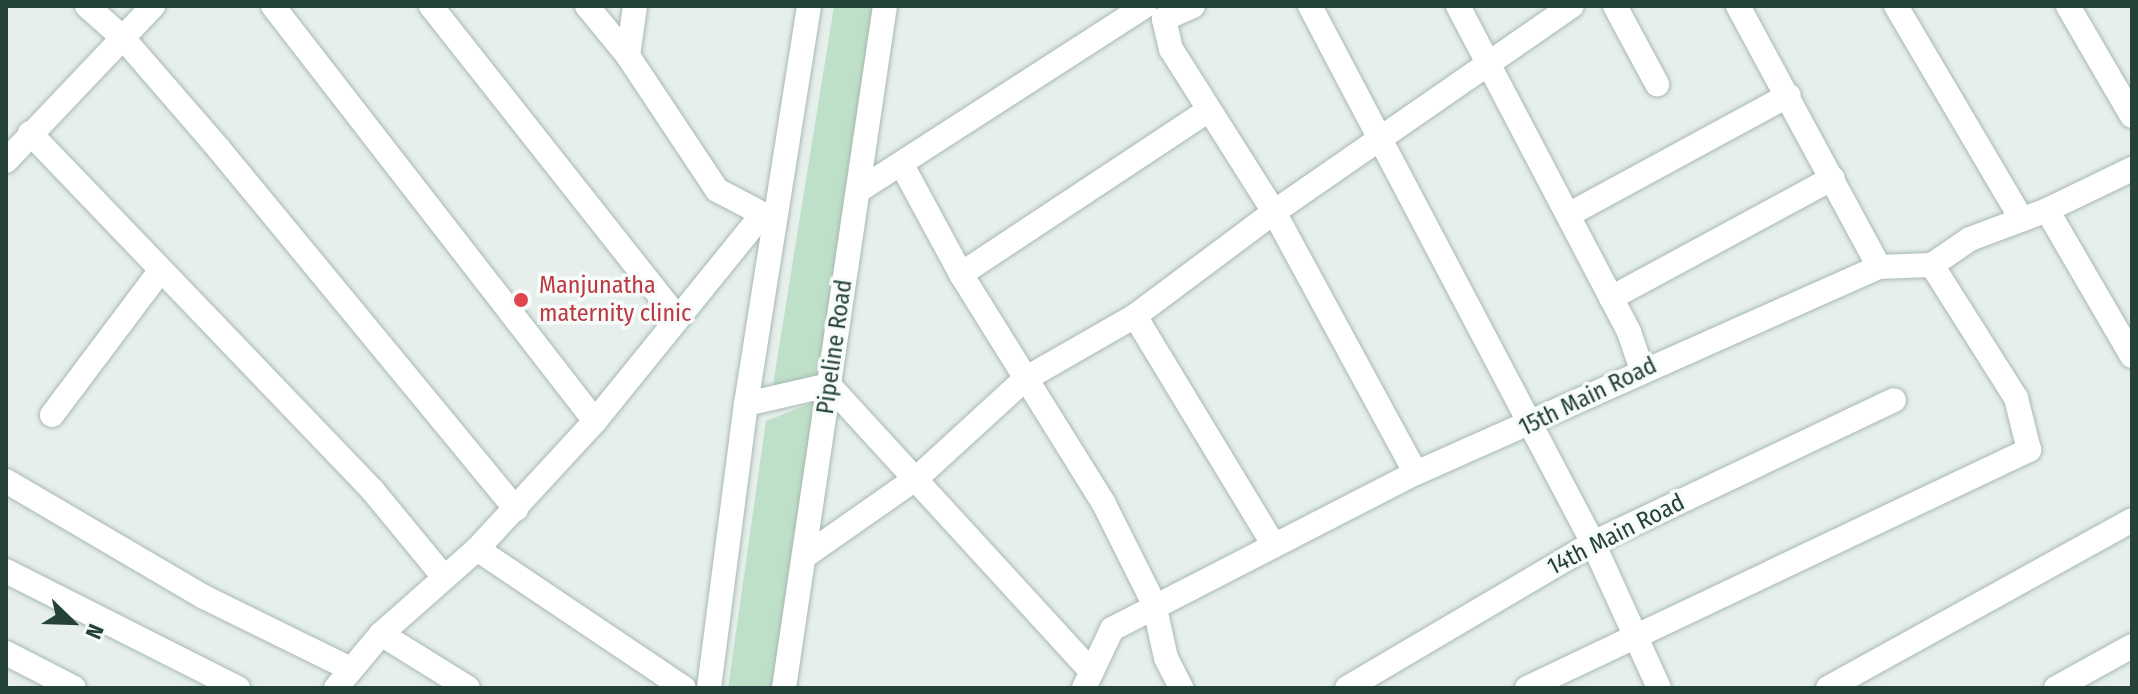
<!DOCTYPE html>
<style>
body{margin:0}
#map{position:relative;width:2138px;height:694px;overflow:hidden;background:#e6efeb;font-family:"Fira Sans Condensed",sans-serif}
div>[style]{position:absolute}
.green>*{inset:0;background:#bfe0c8}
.roads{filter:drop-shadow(0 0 2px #a8b8b2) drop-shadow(0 0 2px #a8b8b2)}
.street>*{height:24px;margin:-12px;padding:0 12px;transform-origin:12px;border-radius:12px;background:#fff}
.secondary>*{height:24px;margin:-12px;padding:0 12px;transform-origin:12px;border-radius:12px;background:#fff}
.dots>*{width:22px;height:22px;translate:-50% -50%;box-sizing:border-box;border:4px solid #f7fbf9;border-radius:50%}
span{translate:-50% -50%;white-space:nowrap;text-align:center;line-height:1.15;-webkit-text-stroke:7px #f7fbf9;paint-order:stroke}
.health-label{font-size:24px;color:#be3a42}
.left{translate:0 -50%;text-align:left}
.street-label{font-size:24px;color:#24423a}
.frame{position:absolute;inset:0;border:8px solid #24423a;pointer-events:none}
.north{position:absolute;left:32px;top:582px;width:80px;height:80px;-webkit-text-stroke:6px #f7fbf9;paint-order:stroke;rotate:113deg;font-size:22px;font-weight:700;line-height:32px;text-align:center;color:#24423a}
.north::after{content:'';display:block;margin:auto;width:28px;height:36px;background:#24423a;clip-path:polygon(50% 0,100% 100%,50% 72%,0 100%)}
</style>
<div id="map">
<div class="green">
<i style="clip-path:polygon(834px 6px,876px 6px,824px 378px,772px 391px)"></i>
<i style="clip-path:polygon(822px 399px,772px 688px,728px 688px,766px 421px)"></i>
</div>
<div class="roads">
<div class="street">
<i style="left:87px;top:6px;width:48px;rotate:41.6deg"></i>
<i style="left:123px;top:38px;width:147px;rotate:49.1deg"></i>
<i style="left:219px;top:149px;width:467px;rotate:50.5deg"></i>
<i style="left:273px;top:6px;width:525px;rotate:52.19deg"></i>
<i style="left:431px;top:6px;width:397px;rotate:51.7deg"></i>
<i style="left:587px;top:6px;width:65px;rotate:50.6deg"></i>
<i style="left:628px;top:56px;width:161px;rotate:56.4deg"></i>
<i style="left:717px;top:190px;width:64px;rotate:27.8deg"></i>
<i style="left:1193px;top:6px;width:32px;rotate:156deg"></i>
<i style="left:1164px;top:19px;width:31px;rotate:77deg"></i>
<i style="left:1171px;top:49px;width:193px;rotate:57.7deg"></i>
<i style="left:1274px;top:212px;width:297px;rotate:61.5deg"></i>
<i style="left:1310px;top:6px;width:607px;rotate:62.21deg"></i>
<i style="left:1593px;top:543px;width:159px;rotate:65.5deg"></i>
<i style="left:1458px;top:6px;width:368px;rotate:62.3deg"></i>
<i style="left:1629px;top:332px;width:40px;rotate:71.1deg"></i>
<i style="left:1615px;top:6px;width:89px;rotate:61.7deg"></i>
<i style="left:1738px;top:6px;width:297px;rotate:61.6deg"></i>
<i style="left:1896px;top:6px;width:248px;rotate:59.5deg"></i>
<i style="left:2068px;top:6px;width:127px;rotate:59.8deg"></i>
<i style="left:628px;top:56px;width:50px;rotate:-82deg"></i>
<i style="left:30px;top:133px;width:496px;rotate:46.2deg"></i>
<i style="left:373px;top:491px;width:112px;rotate:50.5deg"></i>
<i style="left:6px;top:161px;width:214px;rotate:-46.5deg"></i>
<i style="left:902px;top:165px;width:124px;rotate:61.6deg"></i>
<i style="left:961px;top:274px;width:269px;rotate:58.1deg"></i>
<i style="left:1103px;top:502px;width:114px;rotate:63.4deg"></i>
<i style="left:1154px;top:604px;width:55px;rotate:77.5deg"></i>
<i style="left:1166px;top:658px;width:34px;rotate:63deg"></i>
<i style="left:858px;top:191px;width:341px;rotate:-32.8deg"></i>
<i style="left:2047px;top:210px;width:169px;rotate:59.8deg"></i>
<i style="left:1568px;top:215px;width:251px;rotate:-28.5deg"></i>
<i style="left:961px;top:274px;width:295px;rotate:-33.5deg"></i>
<i style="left:1611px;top:298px;width:252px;rotate:-28.4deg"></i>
<i style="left:1135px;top:316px;width:267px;rotate:58.8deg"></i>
<i style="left:746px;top:404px;width:85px;rotate:-12.9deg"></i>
<i style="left:829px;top:385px;width:389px;rotate:47.5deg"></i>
<i style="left:52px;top:415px;width:180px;rotate:-53.1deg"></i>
<i style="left:6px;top:481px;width:229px;rotate:30.4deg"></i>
<i style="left:204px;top:597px;width:161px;rotate:26.2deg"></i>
<i style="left:477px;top:549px;width:249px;rotate:33.9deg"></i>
<i style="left:808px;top:554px;width:134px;rotate:-35deg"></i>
<i style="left:918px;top:477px;width:145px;rotate:-42.5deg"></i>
<i style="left:1025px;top:379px;width:127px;rotate:-29.8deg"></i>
<i style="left:1135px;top:316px;width:174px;rotate:-36.8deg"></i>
<i style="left:1274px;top:212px;width:362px;rotate:-34.7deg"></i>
<i style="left:6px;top:571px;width:260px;rotate:26.8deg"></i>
<i style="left:381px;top:634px;width:102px;rotate:31.8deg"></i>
<i style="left:6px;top:653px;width:76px;rotate:27.2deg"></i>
<i style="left:336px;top:688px;width:70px;rotate:-50.2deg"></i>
<i style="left:381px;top:634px;width:128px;rotate:-41.5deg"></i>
<i style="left:477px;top:549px;width:174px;rotate:-47.3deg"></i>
<i style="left:595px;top:421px;width:264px;rotate:-51deg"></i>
<i style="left:1084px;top:688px;width:65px;rotate:-64.6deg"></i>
<i style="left:1112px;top:629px;width:342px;rotate:-27.2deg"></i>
<i style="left:1416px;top:473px;width:507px;rotate:-23.99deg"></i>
<i style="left:1879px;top:267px;width:53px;rotate:-2.2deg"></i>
<i style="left:1932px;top:265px;width:46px;rotate:-34.4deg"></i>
<i style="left:1970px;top:239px;width:82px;rotate:-20.6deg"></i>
<i style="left:2047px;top:210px;width:94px;rotate:-25.8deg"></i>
<i style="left:1347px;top:688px;width:286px;rotate:-30.5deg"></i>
<i style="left:1593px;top:543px;width:333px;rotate:-25.4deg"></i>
<i style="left:1527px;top:688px;width:556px;rotate:-25.37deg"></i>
<i style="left:2029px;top:450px;width:54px;rotate:-104deg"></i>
<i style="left:2016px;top:398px;width:157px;rotate:-122.3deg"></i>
<i style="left:1828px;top:688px;width:347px;rotate:-28.9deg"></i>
<i style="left:2056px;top:688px;width:87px;rotate:-28.9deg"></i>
</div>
<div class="secondary">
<i style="left:709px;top:688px;width:286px;rotate:-82.6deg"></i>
<i style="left:746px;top:404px;width:403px;rotate:-81deg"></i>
<i style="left:784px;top:688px;width:689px;rotate:-81.58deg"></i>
</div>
</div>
<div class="dots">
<i style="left:521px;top:300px;background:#e0444e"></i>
</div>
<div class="health-label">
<span class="left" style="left:539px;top:300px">Manjunatha<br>maternity clinic</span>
</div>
<div class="street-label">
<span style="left:835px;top:347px;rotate:-82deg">Pipeline Road</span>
<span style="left:1588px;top:397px;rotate:-26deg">15th Main Road</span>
<span style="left:1616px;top:535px;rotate:-27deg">14th Main Road</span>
</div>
<div class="frame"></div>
<div class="north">N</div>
</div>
